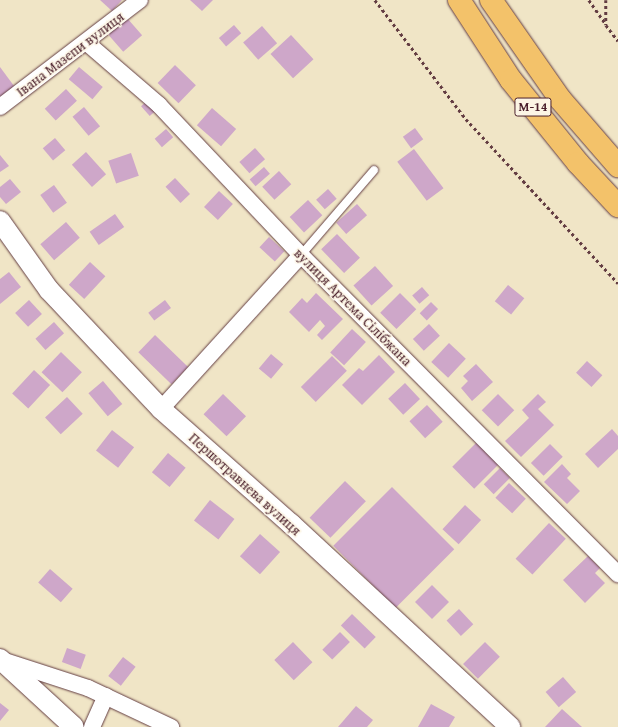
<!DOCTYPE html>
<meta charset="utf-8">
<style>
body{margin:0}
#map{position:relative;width:618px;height:727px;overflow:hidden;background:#f0e5c6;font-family:"Gentium Book Plus",serif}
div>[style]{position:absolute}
.building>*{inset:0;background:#cea7c9;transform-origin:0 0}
.path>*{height:2.5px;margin-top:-1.25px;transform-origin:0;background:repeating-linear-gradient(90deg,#633d42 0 3px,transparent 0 6px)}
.roads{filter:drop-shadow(0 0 1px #633d42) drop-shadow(0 0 1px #633d42)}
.service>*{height:8px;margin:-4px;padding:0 4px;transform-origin:4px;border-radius:4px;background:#fff}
.minor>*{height:16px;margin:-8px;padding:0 8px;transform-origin:8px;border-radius:8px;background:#fff}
.tertiary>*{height:20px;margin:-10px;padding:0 10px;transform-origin:10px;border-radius:10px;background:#fff}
.trunk>*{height:22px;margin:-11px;padding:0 11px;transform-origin:11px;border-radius:11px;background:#f3c26a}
span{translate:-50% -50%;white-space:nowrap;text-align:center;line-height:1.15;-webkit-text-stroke:3px #fcf5e5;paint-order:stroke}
.shield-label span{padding:1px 3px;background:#fcf5e5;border:1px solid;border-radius:3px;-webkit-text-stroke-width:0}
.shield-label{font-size:13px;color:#4a1f2b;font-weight:700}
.street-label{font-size:14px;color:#4a1f2b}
</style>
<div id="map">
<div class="building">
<i style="clip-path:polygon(100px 0,122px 0,112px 11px)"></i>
<i style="clip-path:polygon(190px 0,213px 0,202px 11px)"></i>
<i style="left:127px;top:18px;width:23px;height:25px;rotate:49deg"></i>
<i style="left:234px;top:25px;width:11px;height:20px;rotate:49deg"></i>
<i style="left:262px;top:26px;width:23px;height:25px;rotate:49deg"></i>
<i style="left:291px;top:35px;width:33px;height:28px;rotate:47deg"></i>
<i style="left:175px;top:65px;width:29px;height:25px;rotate:44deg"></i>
<i style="clip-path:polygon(0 67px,17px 90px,0 103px)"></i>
<i style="left:79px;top:67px;width:31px;height:16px;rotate:40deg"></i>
<i style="left:66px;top:89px;width:16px;height:29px;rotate:47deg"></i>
<i style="left:147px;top:101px;width:13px;height:8px;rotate:48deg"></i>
<i style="left:84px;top:107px;width:25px;height:15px;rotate:50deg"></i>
<i style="left:212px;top:108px;width:32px;height:23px;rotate:41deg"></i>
<i style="left:415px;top:128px;width:14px;height:15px;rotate:54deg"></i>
<i style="left:166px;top:129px;width:11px;height:15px;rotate:49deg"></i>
<i style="left:55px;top:138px;width:16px;height:16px;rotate:50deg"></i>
<i style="left:255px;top:148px;width:15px;height:21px;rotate:48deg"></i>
<i style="left:414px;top:149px;width:49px;height:21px;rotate:53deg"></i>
<i style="left:86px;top:152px;width:30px;height:19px;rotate:48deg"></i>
<i style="left:131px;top:153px;width:24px;height:24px;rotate:71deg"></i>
<i style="clip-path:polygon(0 155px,9px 166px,0 172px)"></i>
<i style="left:264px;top:167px;width:9px;height:19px;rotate:49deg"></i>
<i style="left:279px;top:171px;width:18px;height:23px;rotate:47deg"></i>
<i style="left:175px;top:178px;width:22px;height:13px;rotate:47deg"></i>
<i style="clip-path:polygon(10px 179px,21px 192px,6px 204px,0 197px,0 187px)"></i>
<i style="left:54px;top:185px;width:22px;height:17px;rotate:54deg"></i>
<i style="left:328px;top:189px;width:13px;height:16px;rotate:48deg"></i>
<i style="left:219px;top:191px;width:19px;height:22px;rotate:43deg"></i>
<i style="left:308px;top:200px;width:21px;height:25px;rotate:47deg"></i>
<i style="left:357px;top:204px;width:15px;height:28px;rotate:48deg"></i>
<i style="left:115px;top:214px;width:16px;height:31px;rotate:55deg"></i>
<i style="left:66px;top:222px;width:21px;height:34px;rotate:49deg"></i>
<i style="left:337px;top:234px;width:33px;height:22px;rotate:46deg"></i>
<i style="left:269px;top:237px;width:21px;height:14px;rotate:43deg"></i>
<i style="left:90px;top:262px;width:21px;height:31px;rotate:43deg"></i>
<i style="left:375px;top:266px;width:27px;height:29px;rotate:48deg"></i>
<i style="clip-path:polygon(9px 272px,21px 287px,0 304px,0 279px)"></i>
<i style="left:508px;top:285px;width:21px;height:21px;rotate:39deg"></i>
<i style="left:422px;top:287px;width:11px;height:13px;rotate:49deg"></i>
<i style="clip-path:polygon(316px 293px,343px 319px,322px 340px,317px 335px,325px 326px,320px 320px,309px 332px,289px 312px,302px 298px,307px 303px)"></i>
<i style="left:400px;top:293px;width:23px;height:28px;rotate:45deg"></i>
<i style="left:29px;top:300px;width:19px;height:19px;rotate:47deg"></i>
<i style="left:165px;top:300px;width:10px;height:21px;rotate:53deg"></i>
<i style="left:431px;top:302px;width:10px;height:16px;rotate:45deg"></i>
<i style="left:54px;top:322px;width:15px;height:25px;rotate:48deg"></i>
<i style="left:429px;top:324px;width:16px;height:22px;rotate:47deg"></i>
<i style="left:352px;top:329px;width:19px;height:32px;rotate:43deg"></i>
<i style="left:155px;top:335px;width:46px;height:24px;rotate:44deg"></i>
<i style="left:449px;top:343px;width:23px;height:26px;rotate:43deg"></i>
<i style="left:61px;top:352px;width:29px;height:28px;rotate:44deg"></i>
<i style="left:271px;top:354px;width:16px;height:19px;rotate:40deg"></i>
<i style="clip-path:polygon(379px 355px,395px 372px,362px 405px,342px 385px,359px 368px,363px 371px)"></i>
<i style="left:332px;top:356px;width:21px;height:44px;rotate:45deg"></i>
<i style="left:587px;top:361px;width:21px;height:16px;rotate:43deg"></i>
<i style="clip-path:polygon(476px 364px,493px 382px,472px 401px,461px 388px,468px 381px,463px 376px)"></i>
<i style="left:34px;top:370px;width:22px;height:32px;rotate:43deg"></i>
<i style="left:103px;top:381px;width:30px;height:19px;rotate:50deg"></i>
<i style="left:405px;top:383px;width:22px;height:23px;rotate:47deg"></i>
<i style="left:223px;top:394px;width:32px;height:28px;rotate:44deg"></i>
<i style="left:498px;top:394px;width:23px;height:23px;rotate:45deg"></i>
<i style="clip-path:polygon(538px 394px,546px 402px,538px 409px,554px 425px,521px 457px,505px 441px,529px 418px,522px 410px)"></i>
<i style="left:67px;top:397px;width:23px;height:30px;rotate:47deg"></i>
<i style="left:427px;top:405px;width:23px;height:24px;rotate:47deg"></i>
<i style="clip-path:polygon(612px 429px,618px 436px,618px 449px,598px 468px,585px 454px)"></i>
<i style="left:112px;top:430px;width:28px;height:26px;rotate:38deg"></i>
<i style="left:477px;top:442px;width:31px;height:35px;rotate:45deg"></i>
<i style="left:550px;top:444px;width:18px;height:27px;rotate:45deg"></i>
<i style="left:168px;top:453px;width:23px;height:25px;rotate:40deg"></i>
<i style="clip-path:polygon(562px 464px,571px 474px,567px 478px,580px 491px,567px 504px,544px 482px)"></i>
<i style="left:500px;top:468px;width:14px;height:23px;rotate:45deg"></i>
<i style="left:345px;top:481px;width:29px;height:51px;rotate:44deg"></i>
<i style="left:509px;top:483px;width:23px;height:20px;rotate:43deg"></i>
<i style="left:392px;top:487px;width:88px;height:83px;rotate:45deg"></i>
<i style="left:210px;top:500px;width:31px;height:26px;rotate:38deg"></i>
<i style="left:465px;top:505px;width:22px;height:33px;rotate:43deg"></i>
<i style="left:549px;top:523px;width:23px;height:49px;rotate:43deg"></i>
<i style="left:260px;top:534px;width:27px;height:30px;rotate:42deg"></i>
<i style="clip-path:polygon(588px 556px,600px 568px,595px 573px,605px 583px,585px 603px,563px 580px)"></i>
<i style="left:50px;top:569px;width:30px;height:18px;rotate:41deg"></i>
<i style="left:432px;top:585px;width:24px;height:24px;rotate:45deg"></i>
<i style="left:459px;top:609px;width:21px;height:17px;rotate:47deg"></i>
<i style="left:352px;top:614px;width:33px;height:16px;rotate:44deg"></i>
<i style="left:340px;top:632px;width:14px;height:25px;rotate:45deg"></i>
<i style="left:293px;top:642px;width:28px;height:26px;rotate:46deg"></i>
<i style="left:485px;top:642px;width:21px;height:31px;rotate:45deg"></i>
<i style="left:67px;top:648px;width:20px;height:15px;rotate:20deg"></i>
<i style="left:123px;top:657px;width:16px;height:24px;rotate:38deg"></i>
<i style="left:563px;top:677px;width:20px;height:23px;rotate:49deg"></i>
<i style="clip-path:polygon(0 703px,9px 710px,0 721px)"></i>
<i style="clip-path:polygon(431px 704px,455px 717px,449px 727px,418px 727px)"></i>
<i style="clip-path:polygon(356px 706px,373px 720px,367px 727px,338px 727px)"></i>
<i style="clip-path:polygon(562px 709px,582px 727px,545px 727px)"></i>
</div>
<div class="path">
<i style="left:375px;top:0;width:150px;rotate:52.6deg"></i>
<i style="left:466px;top:119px;width:224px;rotate:47.2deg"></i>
<i style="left:589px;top:0;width:29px;rotate:55deg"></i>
<i style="left:606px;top:0;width:25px;rotate:90deg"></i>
<i style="left:606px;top:25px;width:20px;rotate:53deg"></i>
</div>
<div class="roads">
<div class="service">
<i style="left:301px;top:255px;width:112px;rotate:-49.3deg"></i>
</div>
<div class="minor">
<i style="left:87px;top:43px;width:95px;rotate:40.7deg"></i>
<i style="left:159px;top:105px;width:207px;rotate:46.6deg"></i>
<i style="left:301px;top:255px;width:450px;rotate:45.2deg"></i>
<i style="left:0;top:107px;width:176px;rotate:-37.4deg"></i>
<i style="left:161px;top:409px;width:208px;rotate:-47.7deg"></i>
<i style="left:2px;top:660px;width:90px;rotate:18deg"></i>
<i style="left:88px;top:688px;width:92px;rotate:25.2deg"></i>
<i style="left:92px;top:727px;width:34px;rotate:-66deg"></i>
</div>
<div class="tertiary">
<i style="left:0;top:221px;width:85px;rotate:54.6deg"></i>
<i style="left:49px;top:290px;width:163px;rotate:46.7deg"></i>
<i style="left:161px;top:409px;width:174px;rotate:41.5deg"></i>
<i style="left:291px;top:524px;width:299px;rotate:42.8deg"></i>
<i style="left:0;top:659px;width:100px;rotate:42.6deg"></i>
</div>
<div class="trunk">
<i style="left:459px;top:0;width:95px;rotate:57deg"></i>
<i style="left:511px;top:80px;width:107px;rotate:51.1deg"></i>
<i style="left:578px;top:163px;width:59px;rotate:47.1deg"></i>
<i style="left:491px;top:0;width:121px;rotate:55.1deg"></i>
<i style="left:560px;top:99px;width:89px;rotate:49.1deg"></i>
</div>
</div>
<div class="shield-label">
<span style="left:533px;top:107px">М-14</span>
</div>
<div class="street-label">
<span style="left:70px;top:54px;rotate:-37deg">Івана Мазепи вулиця</span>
<span style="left:353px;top:307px;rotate:45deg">вулиця Артема Сілібжана</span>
<span style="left:245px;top:484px;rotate:42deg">Першотравнева вулиця</span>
</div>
</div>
